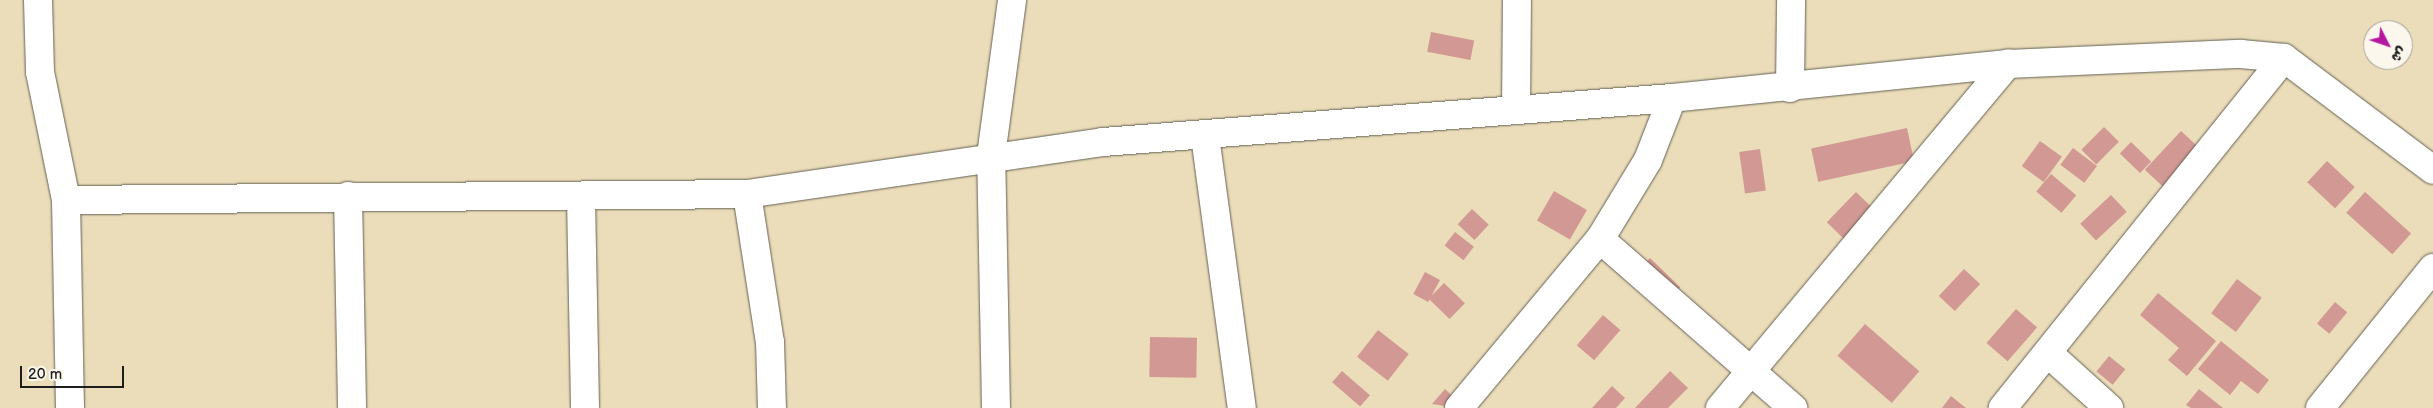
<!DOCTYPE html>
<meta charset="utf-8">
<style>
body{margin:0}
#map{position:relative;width:2433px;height:408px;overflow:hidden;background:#ebddba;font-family:"Balsamiq Sans","Playpen Sans Arabic",sans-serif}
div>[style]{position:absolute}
.building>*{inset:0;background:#d29893;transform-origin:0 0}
.roads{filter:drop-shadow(0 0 1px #646053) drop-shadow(0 0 1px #646053)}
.minor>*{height:28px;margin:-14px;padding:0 14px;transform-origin:14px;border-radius:14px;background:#fff}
span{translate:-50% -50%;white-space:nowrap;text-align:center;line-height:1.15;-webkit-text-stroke:4px #fbf7ec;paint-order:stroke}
.north{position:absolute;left:2363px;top:20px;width:50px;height:50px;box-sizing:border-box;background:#fbf7ec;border:1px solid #a29f99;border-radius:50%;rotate:131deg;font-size:14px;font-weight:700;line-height:20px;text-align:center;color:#1c1c1c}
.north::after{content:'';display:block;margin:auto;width:18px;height:22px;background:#b5179e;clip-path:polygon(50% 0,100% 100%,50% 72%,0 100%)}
.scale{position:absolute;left:20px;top:366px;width:104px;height:22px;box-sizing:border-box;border:2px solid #1c1c1c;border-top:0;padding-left:6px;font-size:15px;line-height:18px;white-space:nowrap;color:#1c1c1c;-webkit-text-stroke:4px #fbf7ec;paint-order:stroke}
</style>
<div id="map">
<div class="building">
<i style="left:1431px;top:32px;width:44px;height:20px;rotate:11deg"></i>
<i style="left:2104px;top:127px;width:21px;height:32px;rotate:45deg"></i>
<i style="left:1907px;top:128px;width:34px;height:98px;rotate:78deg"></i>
<i style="left:2181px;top:131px;width:35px;height:53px;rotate:43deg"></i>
<i style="left:2040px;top:141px;width:27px;height:31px;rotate:36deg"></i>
<i style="left:2131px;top:142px;width:28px;height:16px;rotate:44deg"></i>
<i style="left:2073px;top:148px;width:30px;height:21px;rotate:37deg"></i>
<i style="left:1760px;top:149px;width:42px;height:21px;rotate:82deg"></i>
<i style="left:2327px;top:161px;width:38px;height:29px;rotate:43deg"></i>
<i style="left:2051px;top:174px;width:33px;height:23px;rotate:40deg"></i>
<i style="left:1554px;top:191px;width:38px;height:34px;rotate:30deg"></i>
<i style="left:1856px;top:192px;width:37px;height:42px;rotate:44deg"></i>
<i style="left:2365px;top:192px;width:62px;height:28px;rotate:42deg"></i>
<i style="left:2111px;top:195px;width:23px;height:42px;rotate:47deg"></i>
<i style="left:1472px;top:209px;width:23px;height:21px;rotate:43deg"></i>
<i style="left:1455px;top:232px;width:24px;height:17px;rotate:38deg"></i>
<i style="left:1650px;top:258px;width:42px;height:18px;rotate:44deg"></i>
<i style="left:1964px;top:269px;width:22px;height:37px;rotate:43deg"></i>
<i style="left:1425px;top:272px;width:17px;height:25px;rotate:28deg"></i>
<i style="left:2237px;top:279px;width:31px;height:43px;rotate:37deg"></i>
<i style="left:1444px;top:283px;width:29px;height:22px;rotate:44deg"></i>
<i style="clip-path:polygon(2158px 293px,2216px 341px,2187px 376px,2168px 360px,2179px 348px,2140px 315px)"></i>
<i style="left:2335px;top:302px;width:16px;height:28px;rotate:40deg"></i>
<i style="left:2016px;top:309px;width:28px;height:45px;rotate:41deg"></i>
<i style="left:1603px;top:315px;width:23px;height:40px;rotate:41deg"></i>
<i style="left:1865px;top:324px;width:72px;height:42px;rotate:41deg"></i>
<i style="left:1378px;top:330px;width:39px;height:34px;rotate:38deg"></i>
<i style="left:1150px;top:337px;width:47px;height:40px;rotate:1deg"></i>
<i style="clip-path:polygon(2221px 341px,2269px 380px,2258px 394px,2241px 381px,2230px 395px,2198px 369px)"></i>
<i style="left:2109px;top:356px;width:21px;height:20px;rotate:39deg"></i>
<i style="left:1342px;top:371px;width:37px;height:15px;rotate:41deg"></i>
<i style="clip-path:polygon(1670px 371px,1688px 388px,1668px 408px,1635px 408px)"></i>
<i style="clip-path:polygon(1612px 386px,1625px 398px,1616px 408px,1592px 408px)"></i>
<i style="clip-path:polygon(1445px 389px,1462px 405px,1459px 408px,1432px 404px)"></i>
<i style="clip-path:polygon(2199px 389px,2223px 408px,2191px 408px,2186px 405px)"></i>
<i style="clip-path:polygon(1951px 396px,1966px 408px,1942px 408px)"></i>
</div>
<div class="roads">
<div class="minor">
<i style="left:38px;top:0;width:72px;rotate:88.4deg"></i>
<i style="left:40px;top:72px;width:131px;rotate:78.5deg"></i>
<i style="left:66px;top:200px;width:208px;rotate:88.9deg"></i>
<i style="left:2284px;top:58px;width:186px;rotate:36.9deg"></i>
<i style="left:1790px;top:88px;width:88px;rotate:-89.3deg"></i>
<i style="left:1516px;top:110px;width:110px;rotate:-89.5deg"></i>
<i style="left:1205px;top:136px;width:275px;rotate:82.3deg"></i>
<i style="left:747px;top:194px;width:150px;rotate:81.2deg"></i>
<i style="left:770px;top:342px;width:66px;rotate:88.3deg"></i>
<i style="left:348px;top:196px;width:212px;rotate:88.9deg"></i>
<i style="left:581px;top:198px;width:210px;rotate:88.9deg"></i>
<i style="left:66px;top:200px;width:681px;rotate:-0.5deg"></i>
<i style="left:747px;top:194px;width:360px;rotate:-8.3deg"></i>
<i style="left:1103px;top:142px;width:571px;rotate:-4.42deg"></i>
<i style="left:1672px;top:98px;width:338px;rotate:-5.8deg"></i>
<i style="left:2008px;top:64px;width:233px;rotate:-2.5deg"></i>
<i style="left:2241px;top:54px;width:43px;rotate:5.3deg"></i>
<i style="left:2284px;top:58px;width:449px;rotate:128.8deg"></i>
<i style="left:1600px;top:239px;width:257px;rotate:41.2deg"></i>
<i style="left:2049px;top:354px;width:81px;rotate:42deg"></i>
<i style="left:996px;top:408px;width:252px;rotate:-91.1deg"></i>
<i style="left:991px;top:156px;width:157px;rotate:-82.3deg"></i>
<i style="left:1459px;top:408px;width:220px;rotate:-50.2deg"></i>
<i style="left:1600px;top:239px;width:92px;rotate:-58.7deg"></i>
<i style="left:1648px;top:160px;width:66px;rotate:-68.8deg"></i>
<i style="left:1720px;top:408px;width:449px;rotate:-50.1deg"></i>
<i style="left:2320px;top:408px;width:180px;rotate:-51.1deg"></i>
</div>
</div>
<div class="north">ش</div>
<div class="scale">20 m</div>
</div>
